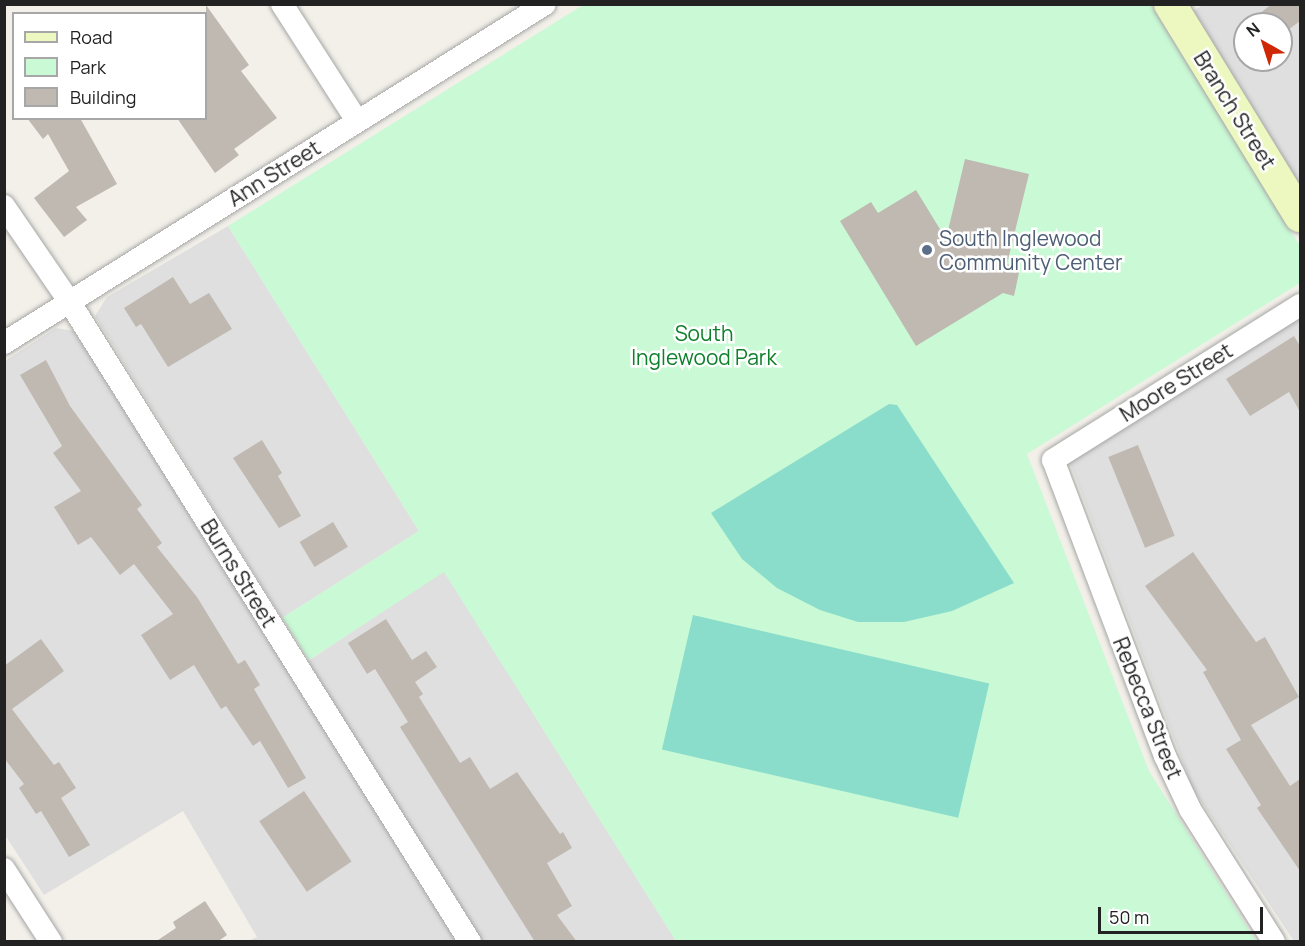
<!DOCTYPE html>
<style>
body{margin:0}
#map{position:relative;width:1305px;height:946px;overflow:hidden;background:#f2f0e9;font-family:Manrope,sans-serif}
div>[style]{position:absolute}
.residential>*{inset:0;background:#e0dfdf}
.park>*{inset:0;background:#c9f9d5}
.pitch>*{inset:0;background:#8addcb;transform-origin:0 0}
.building>*{inset:0;background:#bfb9b2;transform-origin:0 0}
.roads{filter:drop-shadow(0 0 2px #a6a6a6) drop-shadow(0 0 2px #a6a6a6)}
.street>*{height:22px;margin:-11px;padding:0 11px;transform-origin:11px;border-radius:11px;background:#fff}
.secondary>*{height:32px;margin:-16px;padding:0 16px;transform-origin:16px;border-radius:16px;background:#ecf8c0}
.dots>*{width:16px;height:16px;translate:-50% -50%;box-sizing:border-box;border:3px solid #fff;border-radius:50%}
span{translate:-50% -50%;white-space:nowrap;text-align:center;line-height:1.15;-webkit-text-stroke:5px #fff;paint-order:stroke}
.street-label{font-size:21px;color:#222}
.service-label{font-size:21px;color:#4e5e75}
.left{translate:0 -50%;text-align:left}
.park-label{font-size:21px;color:#0f802c}
.frame{position:absolute;inset:0;border:6px solid #222;pointer-events:none}
.legend{position:absolute;left:12px;top:12px;width:195px;height:108px;box-sizing:border-box;background:#fff;border:2px solid #a7a7a7;margin:0;padding:8px 10px;list-style:none;font-size:18px;color:#222}
.legend li{display:flex;align-items:center;gap:12px;height:30px}
.legend b{width:30px;border:2px solid #a7a7a7}
.north{position:absolute;left:1233px;top:12px;width:60px;height:60px;box-sizing:border-box;background:#fff;border:2px solid #a7a7a7;border-radius:50%;rotate:321deg;font-size:16px;font-weight:700;line-height:24px;text-align:center;color:#222}
.north::after{content:'';display:block;margin:auto;width:21px;height:27px;background:#ce2806;clip-path:polygon(50% 0,100% 100%,50% 72%,0 100%)}
.scale{position:absolute;left:1098px;top:907px;width:165px;height:27px;box-sizing:border-box;border:3px solid #222;border-top:0;padding-left:8px;font-size:18px;line-height:21px;white-space:nowrap;color:#222;-webkit-text-stroke:4px #fff;paint-order:stroke}
</style>
<div id="map">
<div class="residential">
<i style="clip-path:polygon(evenodd,1203px 5px,1300px 5px,1300px 192px,1188px 14px,1203px 5px,1245px 24px,1281px 24px,1281px 60px,1245px 60px,1245px 24px)"></i>
<i style="clip-path:polygon(228px 226px,419px 531px,282px 618px,95px 316px,107px 297px)"></i>
<i style="clip-path:polygon(1300px 314px,1300px 941px,1294px 941px,1193px 789px,1069px 460px)"></i>
<i style="clip-path:polygon(56px 328px,74px 331px,293px 671px,444px 571px,676px 941px,248px 941px,257px 937px,183px 811px,44px 895px,5px 835px,5px 361px)"></i>
</div>
<div class="park">
<i style="clip-path:polygon(583px 5px,1151px 5px,1300px 246px,1300px 283px,1027px 454px,1149px 771px,1256px 941px,676px 941px,444px 572px,309px 660px,282px 618px,419px 531px,228px 226px)"></i>
</div>
<div class="pitch">
<i style="clip-path:polygon(889px 404px,897px 405px,1014px 583px,952px 611px,904px 622px,858px 622px,820px 610px,777px 588px,742px 559px,711px 513px)"></i>
<i style="left:693px;top:615px;width:304px;height:138px;rotate:13deg"></i>
</div>
<div class="building">
<i style="clip-path:polygon(1272px 4px,1300px 4px,1300px 21px,1288px 30px,1284px 24px,1246px 24px)"></i>
<i style="clip-path:polygon(206px 5px,249px 65px,241px 71px,277px 118px,234px 149px,239px 155px,215px 173px,177px 118px,206px 118px)"></i>
<i style="clip-path:polygon(27px 118px,80px 118px,117px 184px,76px 207px,87px 220px,64px 237px,34px 198px,69px 171px,48px 134px,43px 139px)"></i>
<i style="clip-path:polygon(965px 159px,1029px 174px,1007px 264px,1020px 268px,1014px 296px,1003px 293px,916px 346px,840px 221px,871px 202px,878px 213px,916px 190px,946px 239px)"></i>
<i style="clip-path:polygon(173px 277px,190px 304px,209px 293px,232px 329px,168px 367px,141px 324px,136px 327px,124px 308px)"></i>
<i style="clip-path:polygon(1294px 336px,1300px 346px,1300px 412px,1289px 392px,1250px 416px,1226px 379px)"></i>
<i style="clip-path:polygon(46px 360px,70px 406px,142px 505px,137px 509px,162px 543px,157px 547px,197px 597px,238px 664px,245px 660px,260px 685px,254px 689px,306px 778px,288px 788px,260px 741px,253px 746px,226px 706px,221px 709px,194px 665px,170px 680px,141px 635px,173px 614px,134px 564px,120px 575px,91px 537px,78px 545px,54px 507px,81px 491px,53px 453px,62px 446px,20px 375px)"></i>
<i style="clip-path:polygon(262px 440px,282px 473px,278px 476px,301px 516px,279px 528px,233px 458px)"></i>
<i style="left:1138px;top:445px;width:98px;height:32px;rotate:68deg"></i>
<i style="left:333px;top:522px;width:29px;height:39px;rotate:59deg"></i>
<i style="clip-path:polygon(1193px 552px,1256px 642px,1265px 637px,1299px 697px,1251px 725px,1290px 786px,1300px 779px,1300px 871px,1257px 808px,1261px 805px,1226px 749px,1241px 740px,1203px 672px,1207px 670px,1145px 586px)"></i>
<i style="clip-path:polygon(386px 619px,412px 660px,426px 651px,437px 667px,415px 682px,423px 694px,419px 697px,460px 763px,470px 757px,490px 789px,517px 772px,560px 834px,563px 832px,572px 848px,547px 863px,572px 906px,557px 915px,577px 942px,535px 942px,400px 727px,408px 722px,375px 669px,367px 674px,348px 643px)"></i>
<i style="clip-path:polygon(41px 639px,64px 671px,12px 709px,54px 765px,59px 762px,76px 788px,61px 798px,90px 845px,69px 857px,41px 811px,36px 814px,19px 788px,24px 784px,4px 758px,4px 666px)"></i>
<i style="left:304px;top:791px;width:85px;height:54px;rotate:56deg"></i>
<i style="clip-path:polygon(205px 901px,227px 935px,217px 942px,155px 942px,176px 928px,173px 922px)"></i>
</div>
<div class="roads">
<div class="street">
<i style="left:282px;top:4px;width:139px;rotate:57.3deg"></i>
<i style="left:4px;top:206px;width:115px;rotate:55.6deg"></i>
<i style="left:69px;top:301px;width:756px;rotate:57.97deg"></i>
<i style="left:4px;top:343px;width:638px;rotate:-32.07deg"></i>
<i style="left:4px;top:869px;width:87px;rotate:57.2deg"></i>
<i style="left:1274px;top:942px;width:157px;rotate:-122.3deg"></i>
<i style="left:1190px;top:809px;width:59px;rotate:-115.3deg"></i>
<i style="left:1165px;top:756px;width:316px;rotate:-110.7deg"></i>
<i style="left:1053px;top:460px;width:292px;rotate:-32.1deg"></i>
</div>
<div class="secondary">
<i style="left:1170px;top:4px;width:249px;rotate:58.5deg"></i>
</div>
</div>
<div class="dots">
<i style="left:927px;top:250px;background:#5c6f8a"></i>
</div>
<div class="street-label">
<span style="left:1235px;top:110px;rotate:58deg">Branch Street</span>
<span style="left:274px;top:173px;rotate:-32deg">Ann Street</span>
<span style="left:1176px;top:382px;rotate:-32deg">Moore Street</span>
<span style="left:239px;top:573px;rotate:58deg">Burns Street</span>
<span style="left:1148px;top:708px;rotate:68deg">Rebecca Street</span>
</div>
<div class="service-label">
<span class="left" style="left:939px;top:250px">South Inglewood<br>Community Center</span>
</div>
<div class="park-label">
<span style="left:704px;top:345px">South<br>Inglewood Park</span>
</div>
<div class="frame"></div>
<ul class="legend">
<li><b style="height:8px;background:#ecf8c0"></b>Road</li>
<li><b style="height:16px;background:#c9f9d5"></b>Park</li>
<li><b style="height:16px;background:#bfb9b2"></b>Building</li>
</ul>
<div class="north">N</div>
<div class="scale">50 m</div>
</div>
